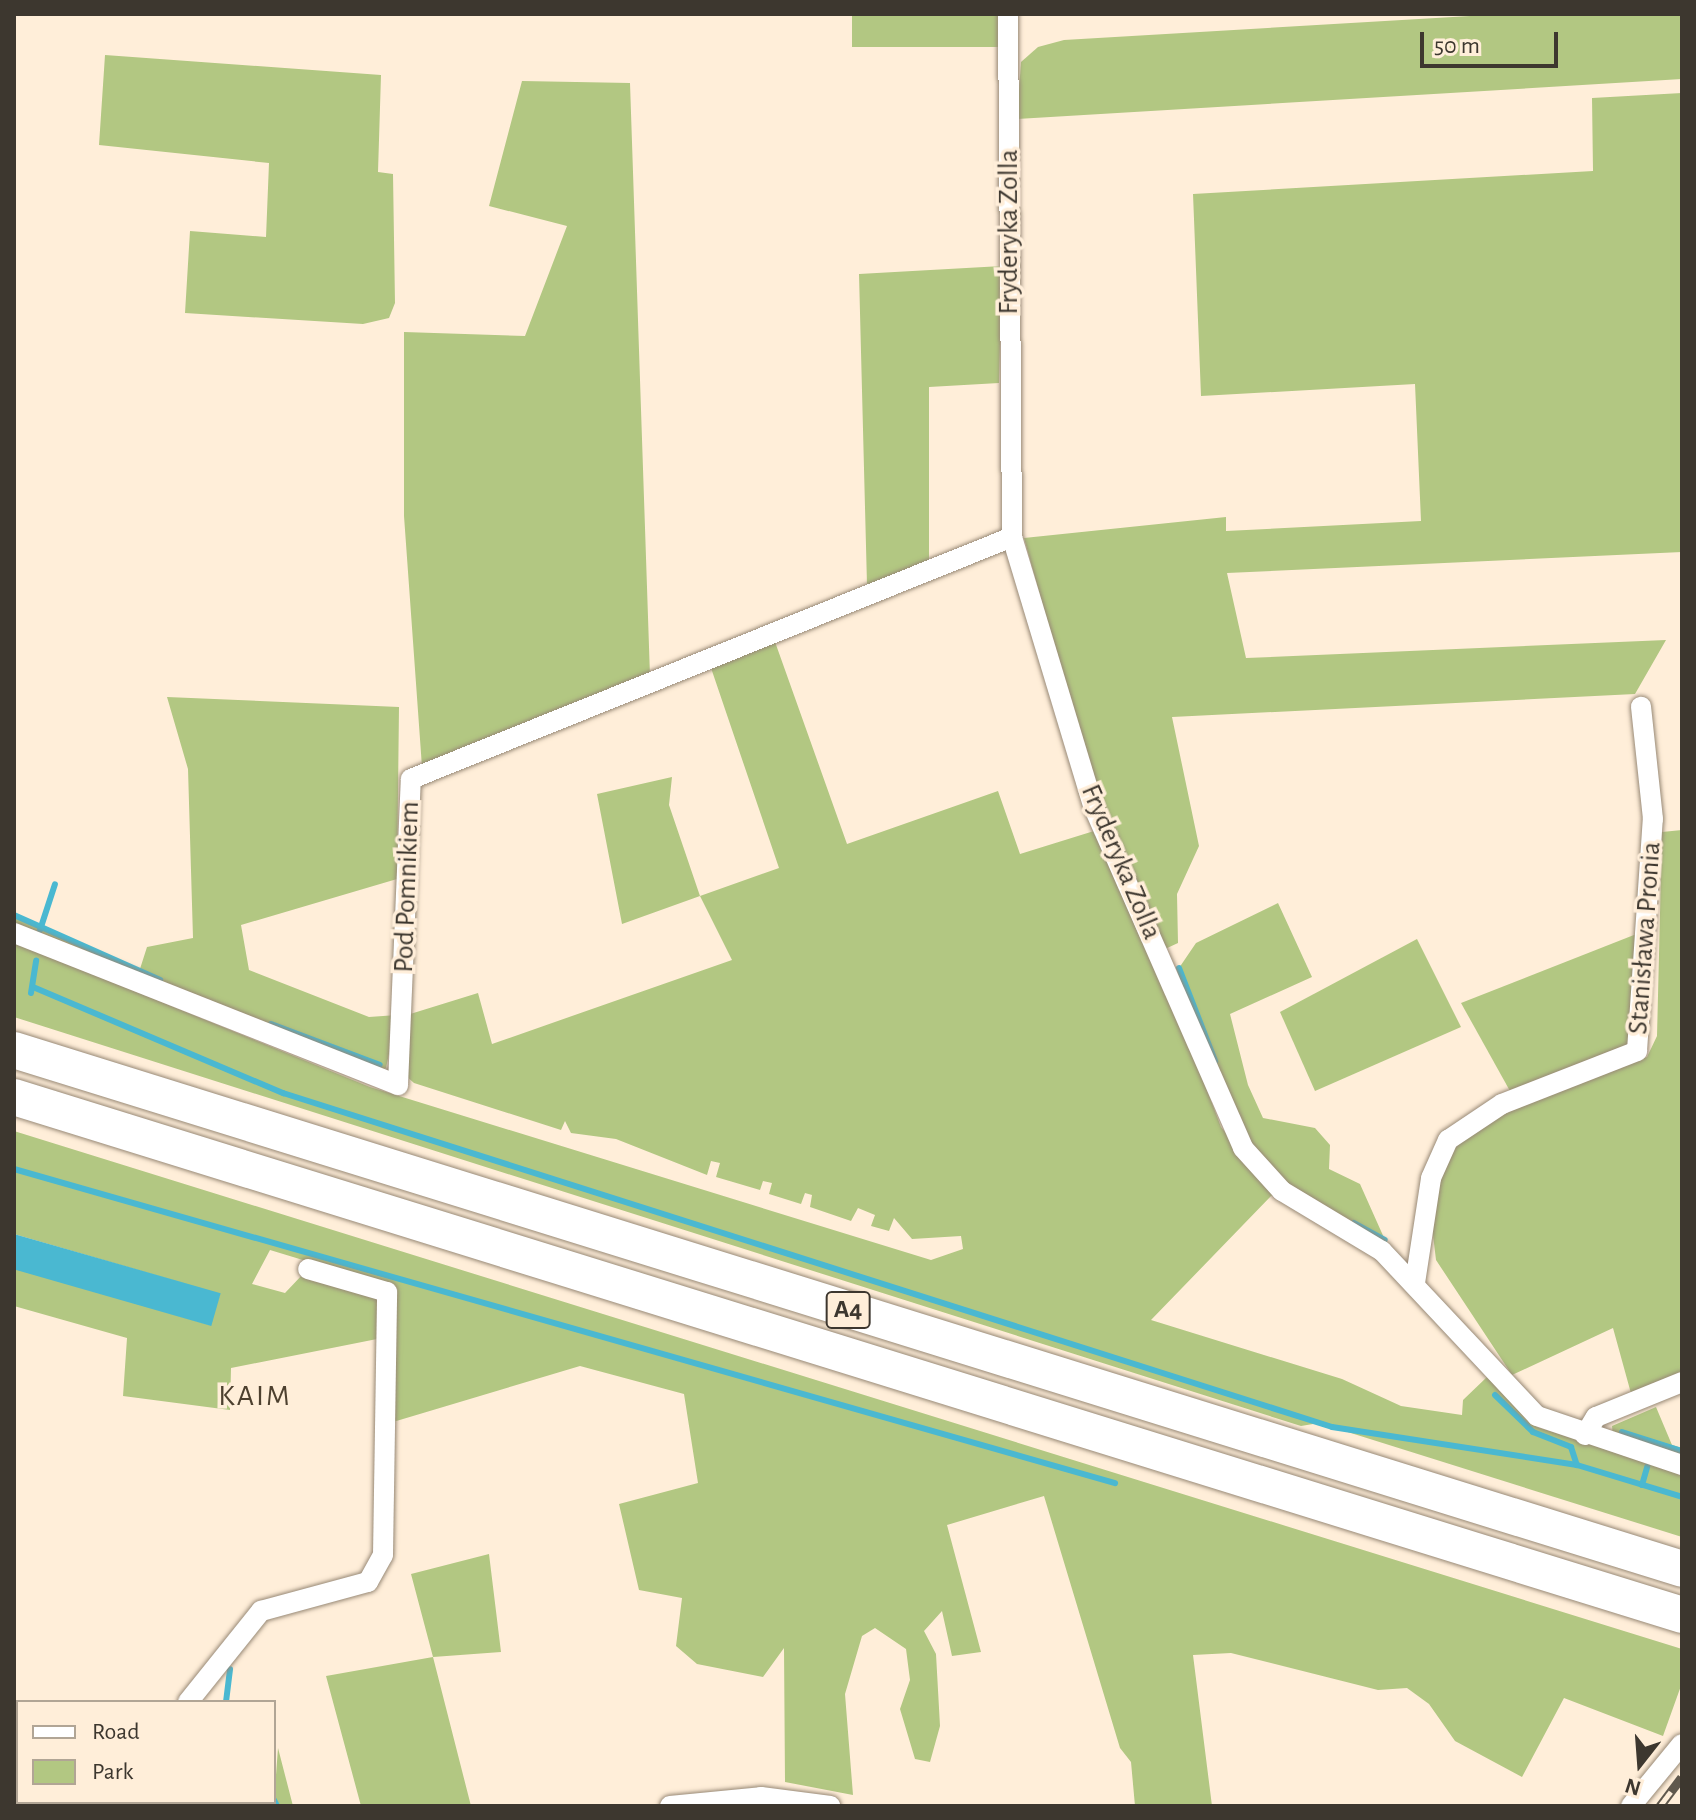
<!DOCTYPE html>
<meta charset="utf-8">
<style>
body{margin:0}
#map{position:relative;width:1696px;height:1820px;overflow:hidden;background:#ffeed9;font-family:"Alegreya Sans",sans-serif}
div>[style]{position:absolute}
.green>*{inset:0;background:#b2c782;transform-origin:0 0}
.water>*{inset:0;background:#4ab8d1;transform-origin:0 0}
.stream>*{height:6px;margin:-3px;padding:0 3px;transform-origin:3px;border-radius:3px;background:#4ab8d1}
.roads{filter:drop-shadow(0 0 2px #988976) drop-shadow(0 0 2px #988976)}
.street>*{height:20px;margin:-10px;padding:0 10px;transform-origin:10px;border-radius:10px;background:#fff}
.highway>*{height:36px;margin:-18px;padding:0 18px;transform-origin:18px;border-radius:18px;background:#fff}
.rail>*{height:9px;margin-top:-4.5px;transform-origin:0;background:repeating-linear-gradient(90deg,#ffeed9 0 18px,#60584d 0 36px);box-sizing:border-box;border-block:2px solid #60584d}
span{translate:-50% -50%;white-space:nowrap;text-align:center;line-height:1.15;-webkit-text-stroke:7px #ffeed9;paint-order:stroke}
.shield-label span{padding:2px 6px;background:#ffeed9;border:2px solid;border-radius:6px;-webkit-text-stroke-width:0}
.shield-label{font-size:26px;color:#3d372f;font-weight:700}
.street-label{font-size:28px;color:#3d372f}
.neighbourhood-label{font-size:30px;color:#4d402f;letter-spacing:2px}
.frame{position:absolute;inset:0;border:16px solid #3d372f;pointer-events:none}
.legend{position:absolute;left:16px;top:1700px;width:260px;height:104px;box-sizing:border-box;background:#ffeed9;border:2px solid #b1a595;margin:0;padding:10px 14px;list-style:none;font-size:24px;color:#3d372f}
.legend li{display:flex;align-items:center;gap:16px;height:40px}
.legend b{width:40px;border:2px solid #b1a595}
.north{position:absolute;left:1600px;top:1724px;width:80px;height:80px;-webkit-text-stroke:6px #ffeed9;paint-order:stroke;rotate:197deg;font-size:22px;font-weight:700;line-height:32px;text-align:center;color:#3d372f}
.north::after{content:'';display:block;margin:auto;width:28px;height:36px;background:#3d372f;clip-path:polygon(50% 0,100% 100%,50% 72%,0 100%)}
.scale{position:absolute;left:1420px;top:32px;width:138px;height:36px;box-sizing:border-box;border:4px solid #3d372f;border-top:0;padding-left:10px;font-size:24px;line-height:28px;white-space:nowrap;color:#3d372f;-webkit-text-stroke:6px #ffeed9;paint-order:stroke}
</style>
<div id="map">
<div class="green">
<i style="left:852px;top:14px;width:147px;height:33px"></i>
<i style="clip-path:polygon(1504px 14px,1682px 14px,1682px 79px,1017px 119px,1021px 62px,1038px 47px,1064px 40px)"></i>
<i style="clip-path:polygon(105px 55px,381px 75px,378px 172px,393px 174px,395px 303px,389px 318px,363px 324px,185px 313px,190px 231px,266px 237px,269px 163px,99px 145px)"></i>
<i style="clip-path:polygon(522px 81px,630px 83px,650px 676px,422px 767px,404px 516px,404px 332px,525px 336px,567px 226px,489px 206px)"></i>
<i style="clip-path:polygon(1682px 93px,1682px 552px,1227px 573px,1246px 658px,1666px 640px,1635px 694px,1172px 717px,1199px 846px,1177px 894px,1178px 943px,1165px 949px,1165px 979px,1221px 1127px,1274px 1193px,1151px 1320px,1342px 1379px,1401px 1406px,1462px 1415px,1463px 1400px,1487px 1377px,1537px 1427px,1682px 1473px,1682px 1537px,1319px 1423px,1301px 1426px,14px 1017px,14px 942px,370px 1087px,931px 1260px,963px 1249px,961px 1236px,912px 1239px,894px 1218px,889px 1231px,871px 1226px,875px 1215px,858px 1208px,851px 1221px,810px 1207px,812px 1195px,805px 1193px,801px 1204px,769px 1194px,772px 1183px,763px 1181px,760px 1190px,716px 1177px,720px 1163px,711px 1161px,707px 1175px,616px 1139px,571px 1133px,565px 1121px,561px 1130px,414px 1083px,406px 1076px,407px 1015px,478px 993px,492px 1044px,732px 960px,700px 896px,622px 924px,597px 794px,672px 777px,669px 805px,700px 896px,779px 868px,710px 665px,774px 639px,847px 844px,998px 791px,1020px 854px,1094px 831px,1073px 713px,1024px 538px,1226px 517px,1226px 531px,1421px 521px,1415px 384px,1201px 396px,1193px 194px,1593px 171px,1592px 98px)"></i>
<i style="clip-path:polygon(1002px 266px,999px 383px,929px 387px,929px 564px,867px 585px,859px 274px)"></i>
<i style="clip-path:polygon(167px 697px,399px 707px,397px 879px,241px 925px,249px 970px,369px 1017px,397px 1015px,386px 1068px,378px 1072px,14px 922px,14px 914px,139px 972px,147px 947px,193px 938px,188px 769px)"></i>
<i style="clip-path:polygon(1682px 830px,1682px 1376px,1632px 1397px,1613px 1328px,1512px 1375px,1436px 1260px,1431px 1218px,1447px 1155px,1471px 1132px,1543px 1092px,1647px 1057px,1657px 1036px,1662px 832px)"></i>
<i style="clip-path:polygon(1278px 903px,1312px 977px,1230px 1014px,1248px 1085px,1263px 1118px,1315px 1128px,1330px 1145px,1329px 1169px,1360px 1184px,1385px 1240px,1296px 1191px,1248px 1146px,1179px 968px,1196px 943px)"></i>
<i style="clip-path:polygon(1639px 933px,1627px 1051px,1510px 1091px,1461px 1003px)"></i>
<i style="clip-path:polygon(1417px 939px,1461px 1027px,1315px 1091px,1280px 1012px)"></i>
<i style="clip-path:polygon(14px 1131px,1682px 1649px,1682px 1683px,1663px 1736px,1564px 1698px,1522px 1777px,1455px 1741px,1429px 1704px,1407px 1688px,1378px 1690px,1231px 1653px,1193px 1655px,1212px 1806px,1135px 1806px,1131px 1762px,1120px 1748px,1044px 1496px,947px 1525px,981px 1652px,952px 1656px,942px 1611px,924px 1631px,936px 1654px,940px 1726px,930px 1762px,915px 1759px,900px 1709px,910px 1680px,906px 1649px,875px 1628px,862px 1636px,845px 1694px,853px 1795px,785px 1782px,784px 1648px,763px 1677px,697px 1664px,676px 1646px,682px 1598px,639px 1590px,619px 1504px,698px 1483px,684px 1394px,580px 1366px,393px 1422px,395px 1288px,270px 1250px,252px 1284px,285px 1293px,303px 1274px,383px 1297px,382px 1338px,231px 1368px,230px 1410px,123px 1396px,127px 1338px,14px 1306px,14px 1268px,210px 1325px,220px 1294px,14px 1234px)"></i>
<i style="clip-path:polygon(1656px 1407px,1672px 1445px,1682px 1448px,1682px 1457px,1613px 1436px,1612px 1426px)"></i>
<i style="clip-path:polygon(489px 1554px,501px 1652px,433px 1657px,471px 1806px,361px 1806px,326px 1676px,433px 1657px,411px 1574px)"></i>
<i style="clip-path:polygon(278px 1748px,293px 1806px,263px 1802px,274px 1802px)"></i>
</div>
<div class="water">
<i style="left:14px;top:1234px;width:215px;height:34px;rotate:16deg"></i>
</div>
<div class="stream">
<i style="left:14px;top:915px;width:160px;rotate:24deg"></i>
<i style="left:40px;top:930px;width:48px;rotate:-71.9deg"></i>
<i style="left:1179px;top:968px;width:100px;rotate:68.8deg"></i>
<i style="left:33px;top:987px;width:272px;rotate:23deg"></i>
<i style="left:283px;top:1093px;width:1101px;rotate:17.66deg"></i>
<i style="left:1332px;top:1427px;width:248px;rotate:8.8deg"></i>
<i style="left:1577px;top:1465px;width:110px;rotate:16.9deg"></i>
<i style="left:31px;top:993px;width:33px;rotate:-81deg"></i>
<i style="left:271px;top:1024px;width:116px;rotate:20.6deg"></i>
<i style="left:14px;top:1169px;width:1145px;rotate:15.92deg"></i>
<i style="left:1354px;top:1223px;width:35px;rotate:29deg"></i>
<i style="left:1495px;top:1395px;width:53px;rotate:44.2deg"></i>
<i style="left:1533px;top:1432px;width:41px;rotate:21.5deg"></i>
<i style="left:1571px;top:1447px;width:19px;rotate:72deg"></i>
<i style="left:1622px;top:1432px;width:63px;rotate:17.6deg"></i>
<i style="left:1642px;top:1485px;width:19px;rotate:-74deg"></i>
<i style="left:226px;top:1702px;width:33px;rotate:-83deg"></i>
<i style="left:274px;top:1800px;width:7px;rotate:63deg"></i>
</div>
<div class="roads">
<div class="street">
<i style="left:1008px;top:14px;width:523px;rotate:89.56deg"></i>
<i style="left:1012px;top:537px;width:283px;rotate:73.2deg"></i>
<i style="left:1094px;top:808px;width:371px;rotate:66.3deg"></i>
<i style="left:1243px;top:1148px;width:58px;rotate:47.8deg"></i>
<i style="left:1282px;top:1191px;width:117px;rotate:31deg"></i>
<i style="left:1382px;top:1251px;width:226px;rotate:46.8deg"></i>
<i style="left:1537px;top:1416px;width:153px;rotate:18.7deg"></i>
<i style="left:14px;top:933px;width:413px;rotate:21.6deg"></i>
<i style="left:398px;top:1085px;width:306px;rotate:-87.6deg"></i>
<i style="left:411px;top:779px;width:648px;rotate:-21.93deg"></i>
<i style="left:1415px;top:1283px;width:106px;rotate:-81.3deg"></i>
<i style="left:1431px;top:1178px;width:42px;rotate:-65.9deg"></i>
<i style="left:1448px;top:1140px;width:65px;rotate:-33.7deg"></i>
<i style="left:1502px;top:1104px;width:145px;rotate:-21.4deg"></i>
<i style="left:1637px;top:1051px;width:233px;rotate:-86.1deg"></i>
<i style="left:1653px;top:819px;width:113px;rotate:-96.1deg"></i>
<i style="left:1585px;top:1435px;width:21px;rotate:-59deg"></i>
<i style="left:1596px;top:1417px;width:93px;rotate:-22.1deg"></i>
<i style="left:188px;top:1702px;width:117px;rotate:-51.3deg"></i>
<i style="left:261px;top:1611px;width:111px;rotate:-15.2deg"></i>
<i style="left:368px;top:1582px;width:31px;rotate:-61deg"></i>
<i style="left:383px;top:1555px;width:263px;rotate:-89.1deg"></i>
<i style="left:387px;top:1292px;width:82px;rotate:-163.8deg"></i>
<i style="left:14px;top:1718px;width:4px;rotate:14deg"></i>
<i style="left:670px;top:1806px;width:91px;rotate:-5.6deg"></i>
<i style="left:761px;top:1797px;width:70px;rotate:7.4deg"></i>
<i style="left:1631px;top:1806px;width:80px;rotate:-50.6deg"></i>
</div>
<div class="highway">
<i style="left:14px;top:1050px;width:1747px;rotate:17.28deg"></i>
<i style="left:14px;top:1097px;width:1747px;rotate:17.25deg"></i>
</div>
</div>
<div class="rail">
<i style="left:1660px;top:1806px;width:36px;rotate:-53deg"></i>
</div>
<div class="shield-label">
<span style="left:848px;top:1310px">A4</span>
</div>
<div class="street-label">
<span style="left:1009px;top:232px;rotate:-90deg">Fryderyka Zolla</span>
<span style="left:1121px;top:862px;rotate:67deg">Fryderyka Zolla</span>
<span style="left:407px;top:887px;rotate:-88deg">Pod Pomnikiem</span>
<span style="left:1645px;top:938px;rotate:-86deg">Stanisława Pronia</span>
</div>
<div class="neighbourhood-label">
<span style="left:255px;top:1396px">KAIM</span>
</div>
<div class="frame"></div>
<ul class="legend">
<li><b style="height:10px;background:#fff"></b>Road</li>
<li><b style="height:22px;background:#b2c782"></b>Park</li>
</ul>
<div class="north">N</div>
<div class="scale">50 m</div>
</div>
